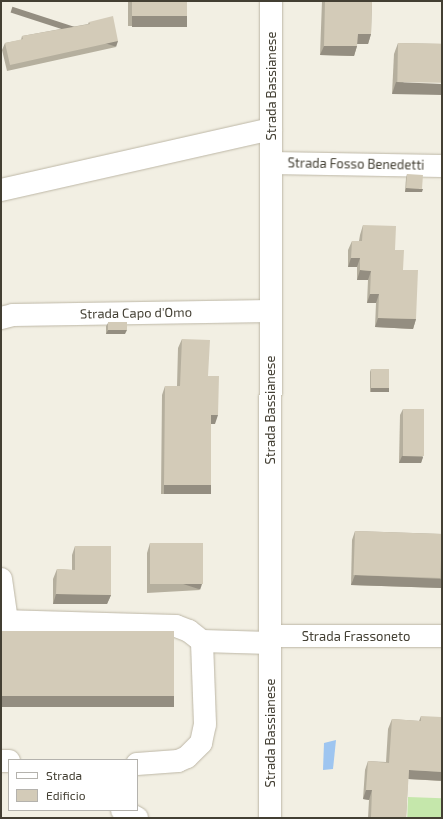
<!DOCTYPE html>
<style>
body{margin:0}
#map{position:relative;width:443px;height:819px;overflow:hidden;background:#f2efe3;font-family:"Exo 2",sans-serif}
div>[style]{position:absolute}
.green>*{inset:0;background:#c5e7ab;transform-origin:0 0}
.water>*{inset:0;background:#9ec5f0}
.roads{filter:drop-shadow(0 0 1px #bdb7a6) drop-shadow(0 0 1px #bdb7a6)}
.minor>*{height:22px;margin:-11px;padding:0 11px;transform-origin:11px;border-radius:11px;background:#fff}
.wall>*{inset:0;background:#b5af9e}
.shaded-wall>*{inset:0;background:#948e81;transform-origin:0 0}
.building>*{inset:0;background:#d3cbb8;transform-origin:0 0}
span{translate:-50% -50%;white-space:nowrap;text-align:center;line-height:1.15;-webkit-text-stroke:3px #fff;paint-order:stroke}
.street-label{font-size:13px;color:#433f33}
.frame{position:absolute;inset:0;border:2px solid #433f33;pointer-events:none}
.legend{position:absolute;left:8px;top:759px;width:130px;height:52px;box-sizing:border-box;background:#fff;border:1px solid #b4b2ad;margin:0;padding:5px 7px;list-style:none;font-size:12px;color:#433f33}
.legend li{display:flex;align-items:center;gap:8px;height:20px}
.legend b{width:20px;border:1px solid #b4b2ad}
</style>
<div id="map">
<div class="green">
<i style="left:408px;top:797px;width:34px;height:21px;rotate:2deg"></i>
</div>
<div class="water">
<i style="clip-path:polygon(336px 740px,333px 769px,323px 770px,324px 743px)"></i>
</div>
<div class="roads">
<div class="minor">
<i style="left:271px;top:163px;width:171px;rotate:1deg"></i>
<i style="left:1px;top:190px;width:277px;rotate:-12.7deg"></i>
<i style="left:1px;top:318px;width:12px;rotate:-14deg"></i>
<i style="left:13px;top:315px;width:258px;rotate:-0.9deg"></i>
<i style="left:1px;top:579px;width:42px;rotate:81.9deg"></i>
<i style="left:1px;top:621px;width:175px;rotate:1.6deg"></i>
<i style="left:176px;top:626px;width:14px;rotate:21deg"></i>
<i style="left:189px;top:631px;width:16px;rotate:38deg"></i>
<i style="left:202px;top:641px;width:68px;rotate:1.7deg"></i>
<i style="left:270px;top:636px;width:172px"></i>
<i style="left:1px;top:761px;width:8px"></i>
<i style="left:137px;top:764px;width:41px;rotate:-4.2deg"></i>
<i style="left:178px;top:761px;width:10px;rotate:-24deg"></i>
<i style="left:187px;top:757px;width:20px;rotate:-45deg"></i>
<i style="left:201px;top:743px;width:19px;rotate:-78deg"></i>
<i style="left:205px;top:724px;width:83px;rotate:-92.1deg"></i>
<i style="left:122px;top:810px;width:17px;rotate:28deg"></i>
<i style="left:270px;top:818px;width:817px;rotate:-89.93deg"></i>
</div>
</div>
<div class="wall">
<i style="clip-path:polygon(128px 1px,187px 1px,187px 16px,183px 26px,128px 26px)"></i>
<i style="clip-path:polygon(322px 1px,372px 1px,371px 34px,368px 44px,357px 44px,357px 46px,354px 56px,320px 55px)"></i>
<i style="clip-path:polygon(89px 22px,116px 47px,7px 71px,2px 50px,5px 43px,21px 40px,22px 36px,88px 24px)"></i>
<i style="clip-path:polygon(398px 43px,442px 44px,392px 94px,394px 54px)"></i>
<i style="clip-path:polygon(407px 174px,422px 192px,405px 192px,406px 178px)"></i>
<i style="clip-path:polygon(363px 225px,395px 250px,403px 270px,416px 319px,413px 329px,375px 327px,376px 303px,367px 303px,368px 280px,357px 280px,357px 267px,348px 267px,348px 250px,352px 241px,359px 241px,360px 235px)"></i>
<i style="clip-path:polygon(108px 323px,125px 334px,106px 334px,106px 326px)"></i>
<i style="clip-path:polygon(182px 339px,208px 376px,215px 424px,211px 424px,208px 494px,161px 494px,162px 395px,165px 386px,177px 386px,178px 348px)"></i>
<i style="clip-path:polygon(371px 369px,388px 392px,370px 392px,370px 372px)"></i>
<i style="clip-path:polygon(403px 409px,423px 457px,421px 463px,399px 463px,400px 415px)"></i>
<i style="clip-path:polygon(355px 531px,442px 534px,442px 588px,351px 585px,352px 540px)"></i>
<i style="clip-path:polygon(150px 543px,200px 590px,147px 593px,147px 553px)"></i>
<i style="clip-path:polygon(75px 546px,111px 595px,107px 604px,53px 604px,53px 579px,57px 569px,72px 570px,72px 555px)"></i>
<i style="clip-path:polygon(421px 716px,441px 727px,442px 727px,442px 781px,408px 779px,406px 818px,368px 818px,369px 800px,363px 799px,365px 770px,368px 761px,386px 762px,388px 729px,392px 719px,419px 721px)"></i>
</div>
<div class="shaded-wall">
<i style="left:132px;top:16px;width:55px;height:11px"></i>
<i style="clip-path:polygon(358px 34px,371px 34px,368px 44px,354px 44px)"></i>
<i style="left:118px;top:41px;width:6px;height:111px;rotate:108deg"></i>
<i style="clip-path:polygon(324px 46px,357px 46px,354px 56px,320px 55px)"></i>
<i style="clip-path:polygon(396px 82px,442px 84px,442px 95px,392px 94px)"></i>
<i style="clip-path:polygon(406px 188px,423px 189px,422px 192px,405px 192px)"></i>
<i style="clip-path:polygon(351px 258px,360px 258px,357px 267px,348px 267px)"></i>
<i style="clip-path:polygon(360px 270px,371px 271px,368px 280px,357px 280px)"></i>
<i style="clip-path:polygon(370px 294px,379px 294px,376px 303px,367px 303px)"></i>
<i style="clip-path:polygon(378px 318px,416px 319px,413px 329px,375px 327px)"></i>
<i style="clip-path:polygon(108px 330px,127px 330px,125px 334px,106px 334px)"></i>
<i style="left:371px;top:388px;width:18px;height:4px"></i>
<i style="clip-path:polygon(211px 415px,218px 415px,215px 424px,208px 424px)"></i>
<i style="clip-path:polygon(402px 456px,423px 457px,421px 463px,399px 463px)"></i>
<i style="left:164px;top:485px;width:47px;height:9px"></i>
<i style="clip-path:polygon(355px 575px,442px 579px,442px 588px,351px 585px)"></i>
<i style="left:203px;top:581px;width:9px;height:53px;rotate:108deg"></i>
<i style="clip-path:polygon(56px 594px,111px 595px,107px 604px,53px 604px)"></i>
<i style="left:1px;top:696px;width:173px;height:11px"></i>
<i style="left:409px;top:770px;width:33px;height:9px;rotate:3deg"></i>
<i style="clip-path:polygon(366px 790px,372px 790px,369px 800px,363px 799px)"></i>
</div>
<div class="building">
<i style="left:132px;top:1px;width:55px;height:15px"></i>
<i style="clip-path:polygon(325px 1px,372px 1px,371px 34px,358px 34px,357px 46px,324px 46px)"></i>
<i style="clip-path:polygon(113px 16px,118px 41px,10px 65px,5px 43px,23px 39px,22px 36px,90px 24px,89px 22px)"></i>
<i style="left:398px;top:43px;width:44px;height:39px;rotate:1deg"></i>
<i style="left:407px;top:174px;width:16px;height:14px;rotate:4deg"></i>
<i style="clip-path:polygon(363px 225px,396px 226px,395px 250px,404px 250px,403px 270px,418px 270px,416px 319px,378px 318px,379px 294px,370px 294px,371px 271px,360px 270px,360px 258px,351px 258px,352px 241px,362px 241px)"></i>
<i style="left:127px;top:322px;width:8px;height:19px;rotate:90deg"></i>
<i style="clip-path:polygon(182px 339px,210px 340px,208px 376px,219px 376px,218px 415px,211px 415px,211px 485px,164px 485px,165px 386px,180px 386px)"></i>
<i style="left:371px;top:369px;width:18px;height:19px"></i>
<i style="left:403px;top:409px;width:21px;height:47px"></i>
<i style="left:355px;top:531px;width:87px;height:44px;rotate:2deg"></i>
<i style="left:150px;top:543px;width:53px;height:41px"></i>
<i style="clip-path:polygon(75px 546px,111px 546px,111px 595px,56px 594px,57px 569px,75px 570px)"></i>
<i style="left:1px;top:631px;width:173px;height:65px"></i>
<i style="clip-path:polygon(421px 716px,441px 717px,441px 727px,442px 727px,442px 772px,409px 770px,406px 818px,384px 818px,371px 817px,372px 790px,366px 790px,368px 761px,389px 763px,392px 719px,421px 721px)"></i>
</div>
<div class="street-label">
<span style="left:271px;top:86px;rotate:-90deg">Strada Bassianese</span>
<span style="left:356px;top:164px;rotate:1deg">Strada Fosso Benedetti</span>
<span style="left:136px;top:313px;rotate:-1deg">Strada Capo d'Omo</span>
<span style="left:270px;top:410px;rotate:-90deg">Strada Bassianese</span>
<span style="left:356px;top:636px">Strada Frassoneto</span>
<span style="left:270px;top:733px;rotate:-90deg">Strada Bassianese</span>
</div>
<div class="frame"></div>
<ul class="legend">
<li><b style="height:5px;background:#fff"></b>Strada</li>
<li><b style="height:11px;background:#d3cbb8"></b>Edificio</li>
</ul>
</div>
